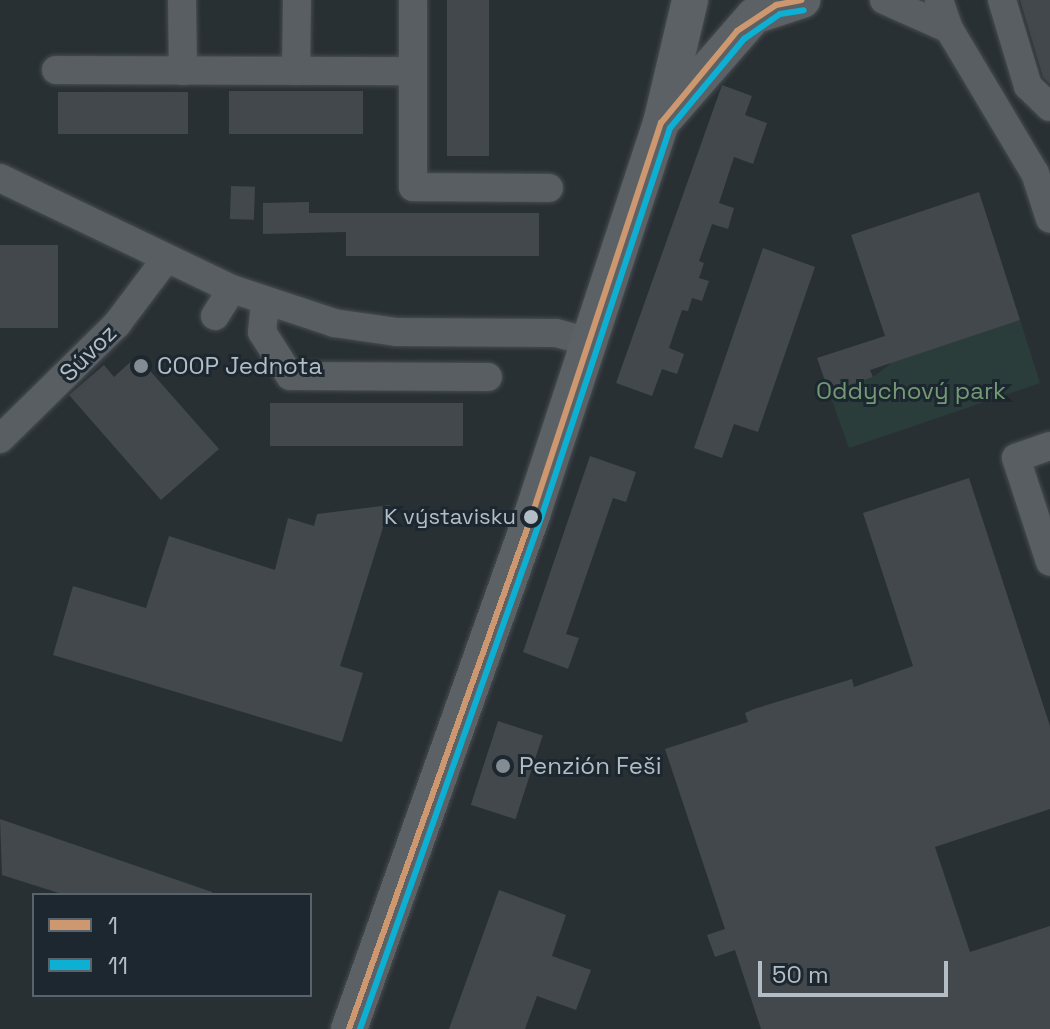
<!DOCTYPE html>
<meta charset="utf-8">
<style>
body{margin:0}
#map{position:relative;width:1050px;height:1029px;overflow:hidden;background:#293034;font-family:"Space Grotesk",sans-serif}
div>[style]{position:absolute}
.green>*{inset:0;background:#2a3d3b}
.building>*{inset:0;background:#42484c;transform-origin:0 0}
.roads{filter:drop-shadow(0 0 2px #474c4f) drop-shadow(0 0 2px #474c4f)}
.minor>*{height:28px;margin:-14px;padding:0 14px;transform-origin:14px;border-radius:14px;background:#595e63}
.major>*{height:36px;margin:-18px;padding:0 18px;transform-origin:18px;border-radius:18px;background:#5b6165}
.bus-1>*{height:6px;margin:-3px;padding:0 3px;transform-origin:3px;border-radius:3px;background:#cd976f}
.bus-2>*{height:6px;margin:-3px;padding:0 3px;transform-origin:3px;border-radius:3px;background:#0dafd3}
.dots>*{width:22px;height:22px;translate:-50% -50%;box-sizing:border-box;border:4px solid #1d272f;border-radius:50%}
span{translate:-50% -50%;white-space:nowrap;text-align:center;line-height:1.15;-webkit-text-stroke:6px #1d272f;paint-order:stroke}
.bus-label{font-size:22px;color:#b3bdc5}
.right{translate:-100% -50%;text-align:right}
.street-label{font-size:24px;color:#b3bdc5}
.poi-label{font-size:24px;color:#b3bdc5}
.left{translate:0 -50%;text-align:left}
.park-label{font-size:24px;color:#739975}
.legend{position:absolute;left:32px;top:893px;width:280px;height:104px;box-sizing:border-box;background:#1d272f;border:2px solid #59636b;margin:0;padding:10px 14px;list-style:none;font-size:24px;color:#b3bdc5}
.legend li{display:flex;align-items:center;gap:16px;height:40px}
.legend b{width:40px;border:2px solid #59636b}
.scale{position:absolute;left:758px;top:961px;width:190px;height:36px;box-sizing:border-box;border:4px solid #b3bdc5;border-top:0;padding-left:10px;font-size:24px;line-height:28px;white-space:nowrap;color:#b3bdc5;-webkit-text-stroke:6px #1d272f;paint-order:stroke}
</style>
<div id="map">
<div class="green">
<i style="clip-path:polygon(1020px 320px,1040px 383px,849px 448px,829px 392px,873px 377px,893px 362px)"></i>
</div>
<div class="building">
<i style="left:447px;top:0;width:42px;height:156px"></i>
<i style="clip-path:polygon(1020px 0,1050px 0,1050px 84px,1043px 77px)"></i>
<i style="clip-path:polygon(722px 85px,752px 96px,745px 115px,767px 123px,753px 164px,734px 157px,719px 203px,734px 208px,728px 229px,712px 224px,699px 261px,704px 263px,699px 278px,709px 281px,702px 301px,692px 298px,688px 311px,682px 310px,669px 348px,684px 354px,677px 374px,662px 369px,652px 396px,616px 383px)"></i>
<i style="left:229px;top:91px;width:134px;height:43px"></i>
<i style="left:58px;top:92px;width:130px;height:42px"></i>
<i style="left:231px;top:186px;width:24px;height:33px;rotate:2deg"></i>
<i style="clip-path:polygon(979px 192px,1020px 320px,870px 370px,873px 377px,829px 392px,817px 358px,885px 336px,851px 235px)"></i>
<i style="clip-path:polygon(309px 202px,309px 213px,539px 213px,539px 256px,346px 256px,346px 232px,263px 234px,263px 203px)"></i>
<i style="left:0;top:245px;width:58px;height:83px"></i>
<i style="clip-path:polygon(763px 248px,815px 267px,758px 432px,734px 424px,722px 458px,694px 448px)"></i>
<i style="clip-path:polygon(137px 356px,219px 449px,161px 500px,69px 395px,104px 365px,114px 377px)"></i>
<i style="left:270px;top:403px;width:193px;height:43px"></i>
<i style="clip-path:polygon(590px 456px,636px 472px,626px 502px,613px 498px,566px 634px,579px 638px,568px 669px,523px 652px)"></i>
<i style="clip-path:polygon(969px 478px,1050px 726px,1050px 809px,935px 847px,970px 952px,1050px 926px,1050px 1029px,761px 1029px,735px 950px,715px 957px,707px 935px,725px 929px,665px 749px,748px 722px,745px 713px,754px 709px,852px 679px,854px 687px,913px 666px,863px 513px)"></i>
<i style="clip-path:polygon(390px 505px,340px 666px,363px 673px,342px 742px,53px 655px,73px 586px,146px 608px,169px 536px,275px 570px,288px 518px,314px 526px,317px 514px)"></i>
<i style="left:498px;top:721px;width:47px;height:88px;rotate:18deg"></i>
<i style="clip-path:polygon(0 819px,212px 892px,212px 895px,65px 895px,2px 875px)"></i>
<i style="clip-path:polygon(499px 890px,566px 915px,552px 956px,591px 970px,576px 1010px,537px 996px,525px 1029px,449px 1029px)"></i>
</div>
<div class="roads">
<div class="minor">
<i style="left:182px;top:0;width:71px;rotate:89.2deg"></i>
<i style="left:413px;top:0;width:187px;rotate:90deg"></i>
<i style="left:413px;top:187px;width:136px;rotate:0.4deg"></i>
<i style="left:884px;top:0;width:71px;rotate:24deg"></i>
<i style="left:939px;top:0;width:31px;rotate:71deg"></i>
<i style="left:949px;top:29px;width:168px;rotate:59.2deg"></i>
<i style="left:1035px;top:173px;width:48px;rotate:71.9deg"></i>
<i style="left:1002px;top:0;width:90px;rotate:73.2deg"></i>
<i style="left:1028px;top:86px;width:30px;rotate:44deg"></i>
<i style="left:56px;top:70px;width:357px;rotate:0.2deg"></i>
<i style="left:296px;top:71px;width:71px;rotate:-89.2deg"></i>
<i style="left:0;top:178px;width:257px;rotate:25.6deg"></i>
<i style="left:232px;top:289px;width:108px;rotate:18.4deg"></i>
<i style="left:334px;top:323px;width:64px;rotate:8.1deg"></i>
<i style="left:397px;top:332px;width:159px;rotate:0.4deg"></i>
<i style="left:556px;top:333px;width:34px;rotate:15deg"></i>
<i style="left:265px;top:303px;width:29px;rotate:96deg"></i>
<i style="left:262px;top:332px;width:52px;rotate:57.5deg"></i>
<i style="left:290px;top:376px;width:198px;rotate:0.3deg"></i>
<i style="left:215px;top:316px;width:32px;rotate:-58deg"></i>
<i style="left:0;top:439px;width:164px;rotate:-44.5deg"></i>
<i style="left:117px;top:324px;width:81px;rotate:-53deg"></i>
<i style="left:1050px;top:446px;width:36px;rotate:161deg"></i>
<i style="left:1016px;top:458px;width:109px;rotate:71.9deg"></i>
</div>
<div class="major">
<i style="left:667px;top:116px;width:133px;rotate:-49deg"></i>
<i style="left:754px;top:16px;width:51px;rotate:-18.4deg"></i>
<i style="left:349px;top:1029px;width:546px;rotate:-70.4deg"></i>
<i style="left:532px;top:515px;width:413px;rotate:-71.8deg"></i>
<i style="left:661px;top:123px;width:126px;rotate:-76.7deg"></i>
</div>
</div>
<div class="bus-1">
<i style="left:349px;top:1029px;width:546px;rotate:-70.4deg"></i>
<i style="left:532px;top:515px;width:413px;rotate:-71.8deg"></i>
<i style="left:661px;top:123px;width:119px;rotate:-50.4deg"></i>
<i style="left:737px;top:31px;width:47px;rotate:-33.7deg"></i>
<i style="left:776px;top:5px;width:26px;rotate:-11deg"></i>
</div>
<div class="bus-2">
<i style="left:360px;top:1029px;width:542px;rotate:-70.5deg"></i>
<i style="left:541px;top:518px;width:411px;rotate:-71.7deg"></i>
<i style="left:670px;top:128px;width:116px;rotate:-50.3deg"></i>
<i style="left:744px;top:39px;width:44px;rotate:-34.8deg"></i>
<i style="left:780px;top:14px;width:24px;rotate:-9deg"></i>
</div>
<div class="dots">
<i style="left:141px;top:366px;background:#838c92"></i>
<i style="left:531px;top:517px;background:#b3bdc5"></i>
<i style="left:503px;top:766px;background:#838c92"></i>
</div>
<div class="bus-label">
<span class="right" style="left:516px;top:517px">K výstavisku</span>
</div>
<div class="street-label">
<span style="left:88px;top:353px;rotate:-45deg">Súvoz</span>
</div>
<div class="poi-label">
<span class="left" style="left:157px;top:366px">COOP Jednota</span>
<span class="left" style="left:519px;top:766px">Penzión Feši</span>
</div>
<div class="park-label">
<span style="left:911px;top:391px">Oddychový park</span>
</div>
<ul class="legend">
<li><b style="height:10px;background:#cd976f"></b>1</li>
<li><b style="height:10px;background:#0dafd3"></b>11</li>
</ul>
<div class="scale">50 m</div>
</div>
